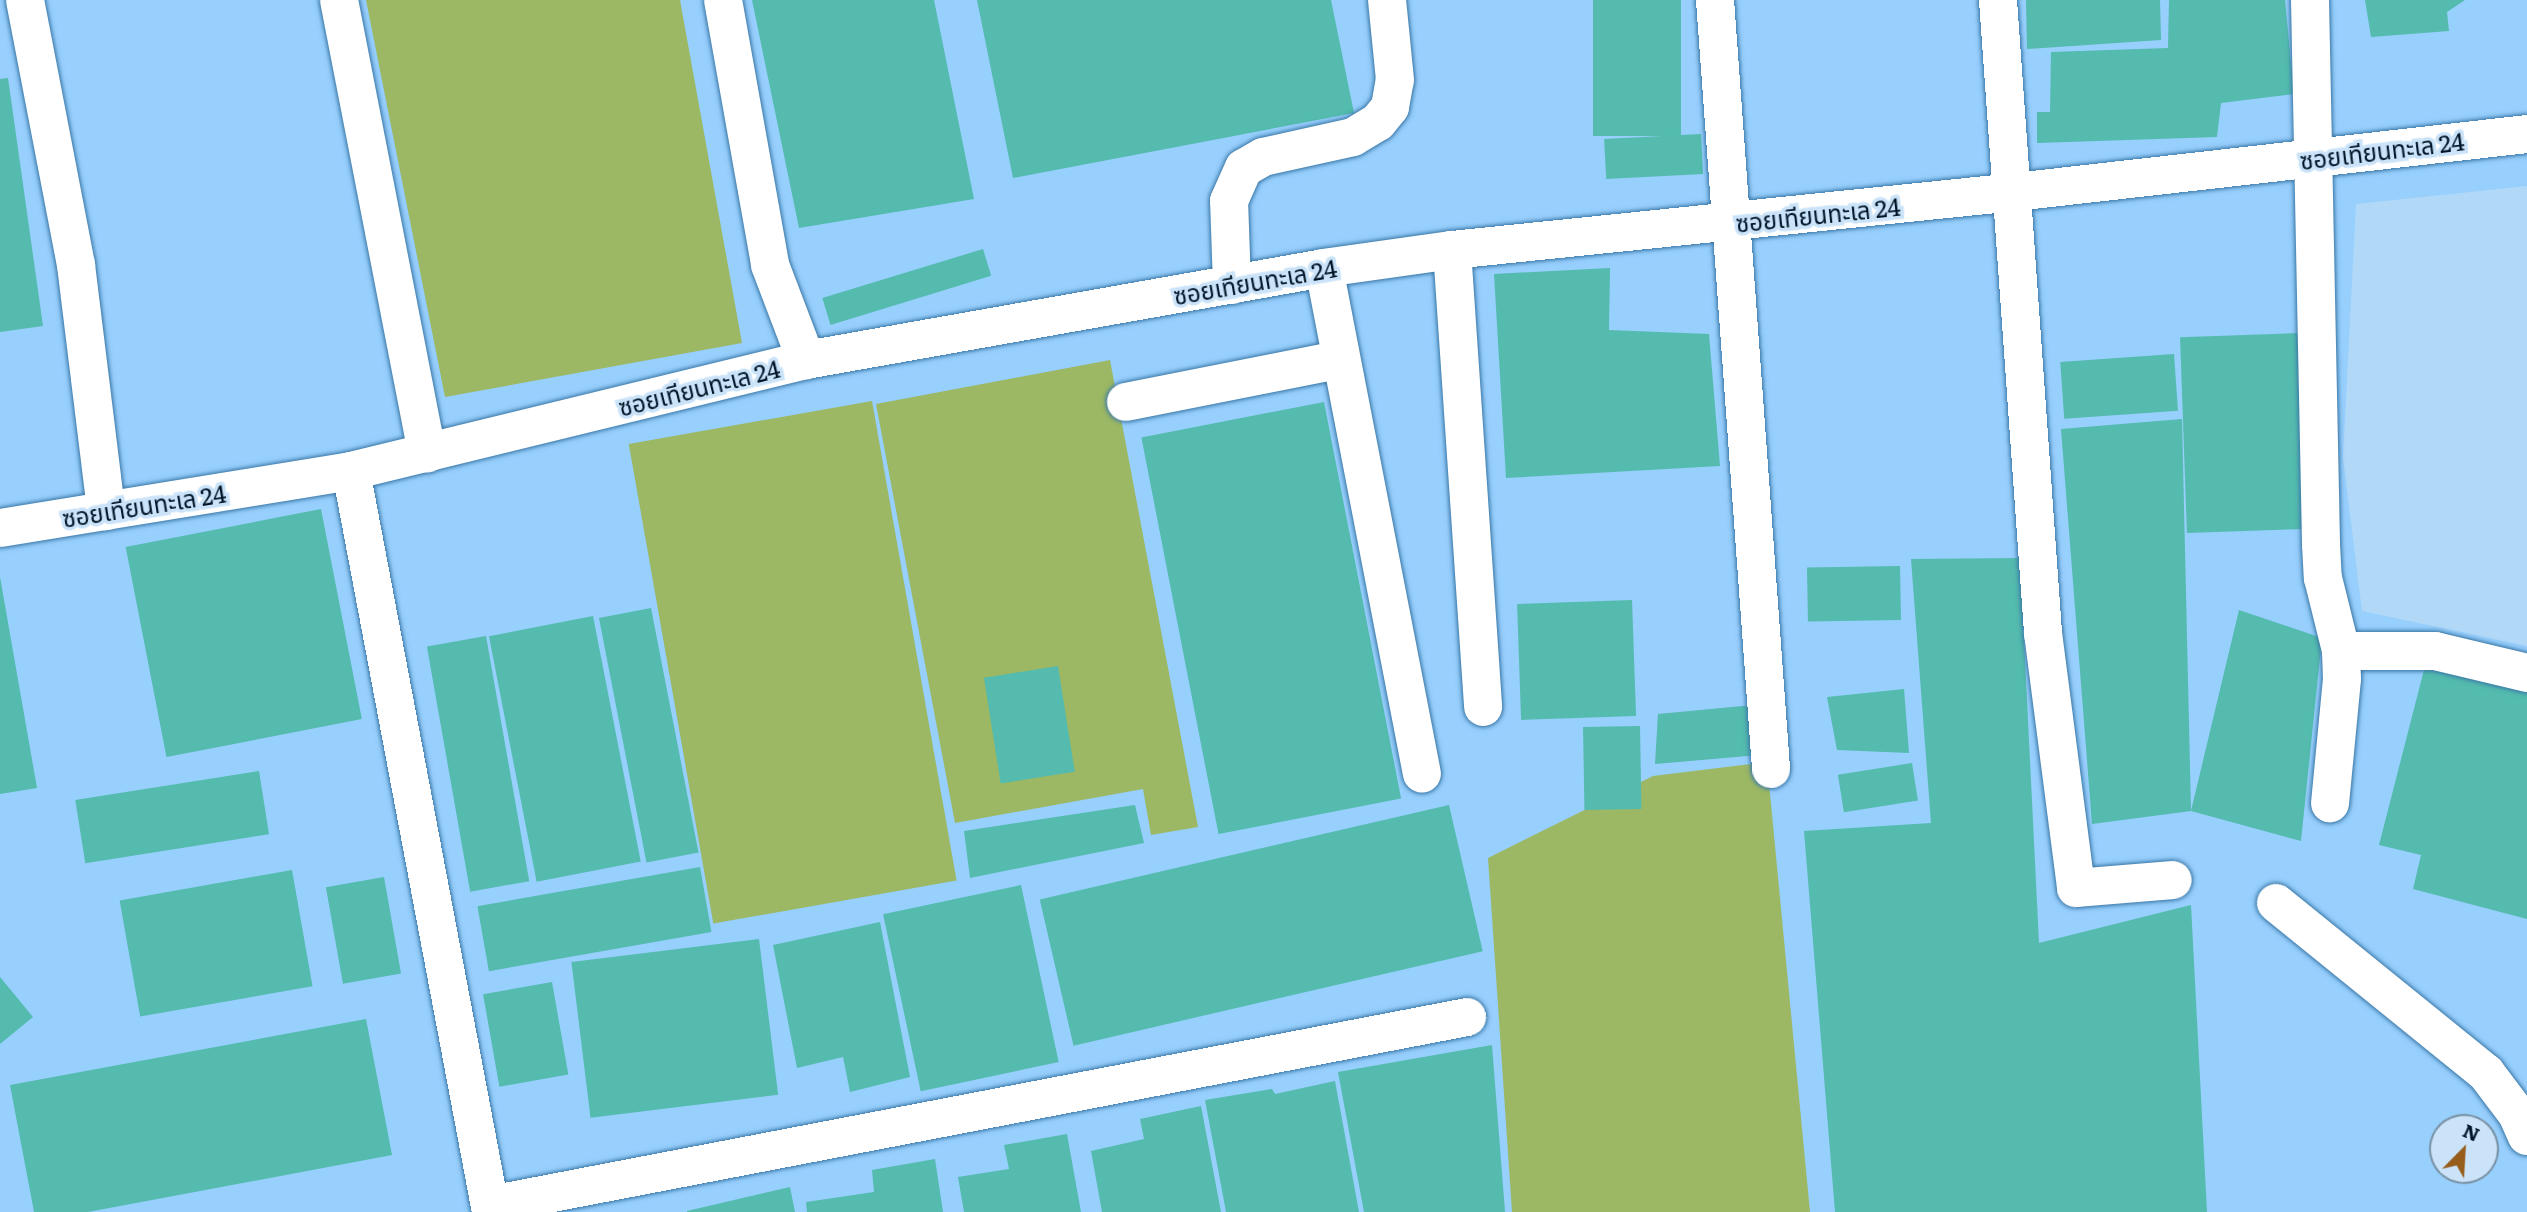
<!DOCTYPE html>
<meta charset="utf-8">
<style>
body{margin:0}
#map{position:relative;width:2527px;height:1212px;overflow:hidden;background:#b2d8f7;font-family:Literata,"Noto Sans Thai",serif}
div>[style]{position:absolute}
.built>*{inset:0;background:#97cffd}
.green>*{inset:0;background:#9cb864;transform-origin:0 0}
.building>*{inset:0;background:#54bbae;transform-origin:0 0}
.roads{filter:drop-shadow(0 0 2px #3977a7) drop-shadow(0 0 2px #3977a7)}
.minor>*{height:38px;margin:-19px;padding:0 19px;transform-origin:19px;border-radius:19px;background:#fff}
span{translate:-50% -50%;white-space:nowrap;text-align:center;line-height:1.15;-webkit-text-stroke:7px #cae3f8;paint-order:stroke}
.street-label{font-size:24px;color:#001527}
.north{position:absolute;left:2429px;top:1114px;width:70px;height:70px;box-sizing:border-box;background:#cae3f8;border:2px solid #7991a4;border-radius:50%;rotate:24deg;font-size:19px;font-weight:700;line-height:28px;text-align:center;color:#001527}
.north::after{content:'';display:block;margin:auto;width:24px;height:32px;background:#975d1c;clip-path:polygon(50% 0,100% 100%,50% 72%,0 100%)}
</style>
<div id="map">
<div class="built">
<i style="clip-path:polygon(evenodd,0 0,2527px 0,2527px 186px,2356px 204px,2343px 457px,2362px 611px,2527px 646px,2527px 1212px,0 1212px,0 0,2443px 1128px,2485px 1128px,2485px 1170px,2443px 1170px,2443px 1128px)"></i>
</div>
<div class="green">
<i style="clip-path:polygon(366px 0,680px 0,742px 343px,445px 397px)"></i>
<i style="clip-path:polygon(1110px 360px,1198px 827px,1151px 835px,1143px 789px,955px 823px,876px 404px)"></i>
<i style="left:872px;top:401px;width:487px;height:247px;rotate:80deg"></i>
<i style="clip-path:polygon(1767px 762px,1810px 1212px,1512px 1212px,1488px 858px,1653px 776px)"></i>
</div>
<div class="building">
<i style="clip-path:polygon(752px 0,934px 0,974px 199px,799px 228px)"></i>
<i style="clip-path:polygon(977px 0,1331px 0,1354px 113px,1013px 178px)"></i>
<i style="left:1593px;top:0;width:88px;height:136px"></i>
<i style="clip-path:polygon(2026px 0,2160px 0,2161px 40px,2027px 49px)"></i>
<i style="clip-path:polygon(2169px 0,2285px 0,2294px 94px,2221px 103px,2217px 137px,2037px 143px,2037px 112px,2050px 112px,2051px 52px,2168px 48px)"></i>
<i style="clip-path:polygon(2365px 0,2465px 0,2447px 12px,2449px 31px,2371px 37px)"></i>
<i style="clip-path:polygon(8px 78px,43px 326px,0 332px,0 79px)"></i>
<i style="left:1701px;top:134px;width:40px;height:97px;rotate:87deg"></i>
<i style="left:983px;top:249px;width:28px;height:168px;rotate:73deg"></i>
<i style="clip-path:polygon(1610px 268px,1609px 330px,1709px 334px,1720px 466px,1506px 478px,1494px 274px)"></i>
<i style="left:2300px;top:333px;width:196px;height:120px;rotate:88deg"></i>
<i style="left:2174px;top:354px;width:57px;height:114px;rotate:86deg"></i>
<i style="left:1324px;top:402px;width:404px;height:186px;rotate:79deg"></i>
<i style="clip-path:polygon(2182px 419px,2191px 811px,2239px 610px,2322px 638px,2301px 841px,2191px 811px,2092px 824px,2061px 429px)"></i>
<i style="left:321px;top:509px;width:214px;height:199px;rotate:79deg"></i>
<i style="clip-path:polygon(2020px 558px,2039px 943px,2191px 905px,2207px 1212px,1835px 1212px,1804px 831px,1931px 823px,1911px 559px)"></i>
<i style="left:1900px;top:566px;width:54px;height:93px;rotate:89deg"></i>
<i style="clip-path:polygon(0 577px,37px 788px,0 794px)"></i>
<i style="left:1632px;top:600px;width:116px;height:115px;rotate:88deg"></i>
<i style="left:651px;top:608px;width:249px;height:53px;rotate:79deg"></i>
<i style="left:593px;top:616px;width:250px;height:106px;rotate:79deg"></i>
<i style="left:486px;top:636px;width:249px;height:60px;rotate:80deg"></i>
<i style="clip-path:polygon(2426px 662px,2527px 688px,2527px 919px,2413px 889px,2421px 855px,2379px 845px)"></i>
<i style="left:1058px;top:666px;width:107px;height:75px;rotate:81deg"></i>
<i style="clip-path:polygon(1904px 689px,1909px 753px,1837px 750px,1827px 697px)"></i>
<i style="clip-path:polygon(1753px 705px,1771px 754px,1655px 764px,1658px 714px)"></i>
<i style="left:1640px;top:726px;width:83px;height:57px;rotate:89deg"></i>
<i style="left:1912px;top:763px;width:38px;height:75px;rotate:81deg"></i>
<i style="left:259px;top:771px;width:64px;height:186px;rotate:81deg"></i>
<i style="clip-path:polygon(1135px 805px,1144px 843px,970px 878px,964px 831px)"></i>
<i style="left:1449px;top:805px;width:150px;height:420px;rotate:77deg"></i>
<i style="left:700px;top:867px;width:66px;height:226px;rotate:80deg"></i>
<i style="left:292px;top:870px;width:118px;height:175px;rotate:80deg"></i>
<i style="left:384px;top:877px;width:98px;height:59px;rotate:80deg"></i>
<i style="left:1021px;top:885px;width:181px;height:141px;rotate:78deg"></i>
<i style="clip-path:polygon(880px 922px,910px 1077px,850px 1092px,843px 1057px,797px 1068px,773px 945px)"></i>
<i style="left:759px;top:939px;width:157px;height:189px;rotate:83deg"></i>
<i style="clip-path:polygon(0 977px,33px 1017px,0 1044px)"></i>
<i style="left:552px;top:982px;width:94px;height:70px;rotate:80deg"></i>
<i style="clip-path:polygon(366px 1019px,392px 1155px,88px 1212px,34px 1212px,10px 1085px)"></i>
<i style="clip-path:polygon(1492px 1045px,1505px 1212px,1364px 1212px,1338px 1072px)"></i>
<i style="clip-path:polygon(1335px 1081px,1359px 1212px,1226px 1212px,1205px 1100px,1272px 1089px,1275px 1094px)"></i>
<i style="clip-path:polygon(1201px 1106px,1221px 1212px,1102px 1212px,1091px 1151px,1144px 1139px,1140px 1119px)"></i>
<i style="clip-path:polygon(1067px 1134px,1081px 1212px,964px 1212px,958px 1177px,1009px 1169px,1004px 1145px)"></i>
<i style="clip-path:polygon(935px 1159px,943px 1212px,807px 1212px,806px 1202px,874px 1192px,872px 1170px)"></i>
<i style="clip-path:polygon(790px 1187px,795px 1212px,687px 1212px,687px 1211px)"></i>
</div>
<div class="roads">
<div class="minor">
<i style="left:25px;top:0;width:270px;rotate:79.1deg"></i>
<i style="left:76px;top:265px;width:248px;rotate:83deg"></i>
<i style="left:339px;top:0;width:462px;rotate:79deg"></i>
<i style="left:723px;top:0;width:269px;rotate:79.9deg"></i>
<i style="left:770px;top:265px;width:102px;rotate:69.2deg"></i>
<i style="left:1715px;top:0;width:771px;rotate:85.83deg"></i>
<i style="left:1998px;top:0;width:635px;rotate:85.93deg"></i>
<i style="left:2043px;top:633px;width:257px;rotate:82.6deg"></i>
<i style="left:2076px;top:888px;width:97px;rotate:-4.7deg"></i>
<i style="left:2310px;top:0;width:544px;rotate:88.84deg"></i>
<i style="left:2321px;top:544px;width:34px;rotate:87deg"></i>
<i style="left:2323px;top:578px;width:75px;rotate:76.1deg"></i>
<i style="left:2341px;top:651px;width:28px;rotate:88deg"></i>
<i style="left:2342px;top:679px;width:125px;rotate:95.5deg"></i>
<i style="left:1452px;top:250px;width:458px;rotate:86.1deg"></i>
<i style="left:1324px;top:268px;width:515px;rotate:79.04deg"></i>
<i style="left:1232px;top:285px;width:84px;rotate:-92deg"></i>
<i style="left:1229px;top:201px;width:36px;rotate:-66deg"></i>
<i style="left:1244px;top:168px;width:22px;rotate:-30deg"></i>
<i style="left:1263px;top:157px;width:92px;rotate:-12.5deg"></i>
<i style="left:1353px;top:137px;width:29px;rotate:-31deg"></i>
<i style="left:1378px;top:122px;width:19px;rotate:-51deg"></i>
<i style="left:1390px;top:107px;width:27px;rotate:-80deg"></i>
<i style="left:1395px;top:80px;width:80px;rotate:-95.7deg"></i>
<i style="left:1126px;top:402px;width:217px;rotate:-11.2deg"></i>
<i style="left:351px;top:471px;width:754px;rotate:79.3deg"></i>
<i style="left:0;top:528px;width:356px;rotate:-9.2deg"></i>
<i style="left:351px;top:471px;width:468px;rotate:-13.7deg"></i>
<i style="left:806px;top:360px;width:526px;rotate:-10.07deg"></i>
<i style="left:1324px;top:268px;width:129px;rotate:-8deg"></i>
<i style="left:1452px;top:250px;width:566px;rotate:-5.88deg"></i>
<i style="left:2015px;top:192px;width:515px;rotate:-6.46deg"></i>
<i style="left:2341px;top:651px;width:94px"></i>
<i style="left:2435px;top:651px;width:95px;rotate:13.4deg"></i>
<i style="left:2276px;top:903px;width:270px;rotate:39deg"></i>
<i style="left:2486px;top:1073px;width:51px;rotate:52.9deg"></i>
<i style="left:2517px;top:1114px;width:24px;rotate:66deg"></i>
<i style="left:490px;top:1205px;width:995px;rotate:-10.89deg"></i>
</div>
</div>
<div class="street-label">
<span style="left:2382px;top:150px;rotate:-7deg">ซอยเทียนทะเล 24</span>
<span style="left:1818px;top:214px;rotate:-6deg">ซอยเทียนทะเล 24</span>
<span style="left:1255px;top:281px;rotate:-10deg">ซอยเทียนทะเล 24</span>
<span style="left:699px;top:387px;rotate:-14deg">ซอยเทียนทะเล 24</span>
<span style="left:144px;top:505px;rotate:-9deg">ซอยเทียนทะเล 24</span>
</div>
<div class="north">N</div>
</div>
